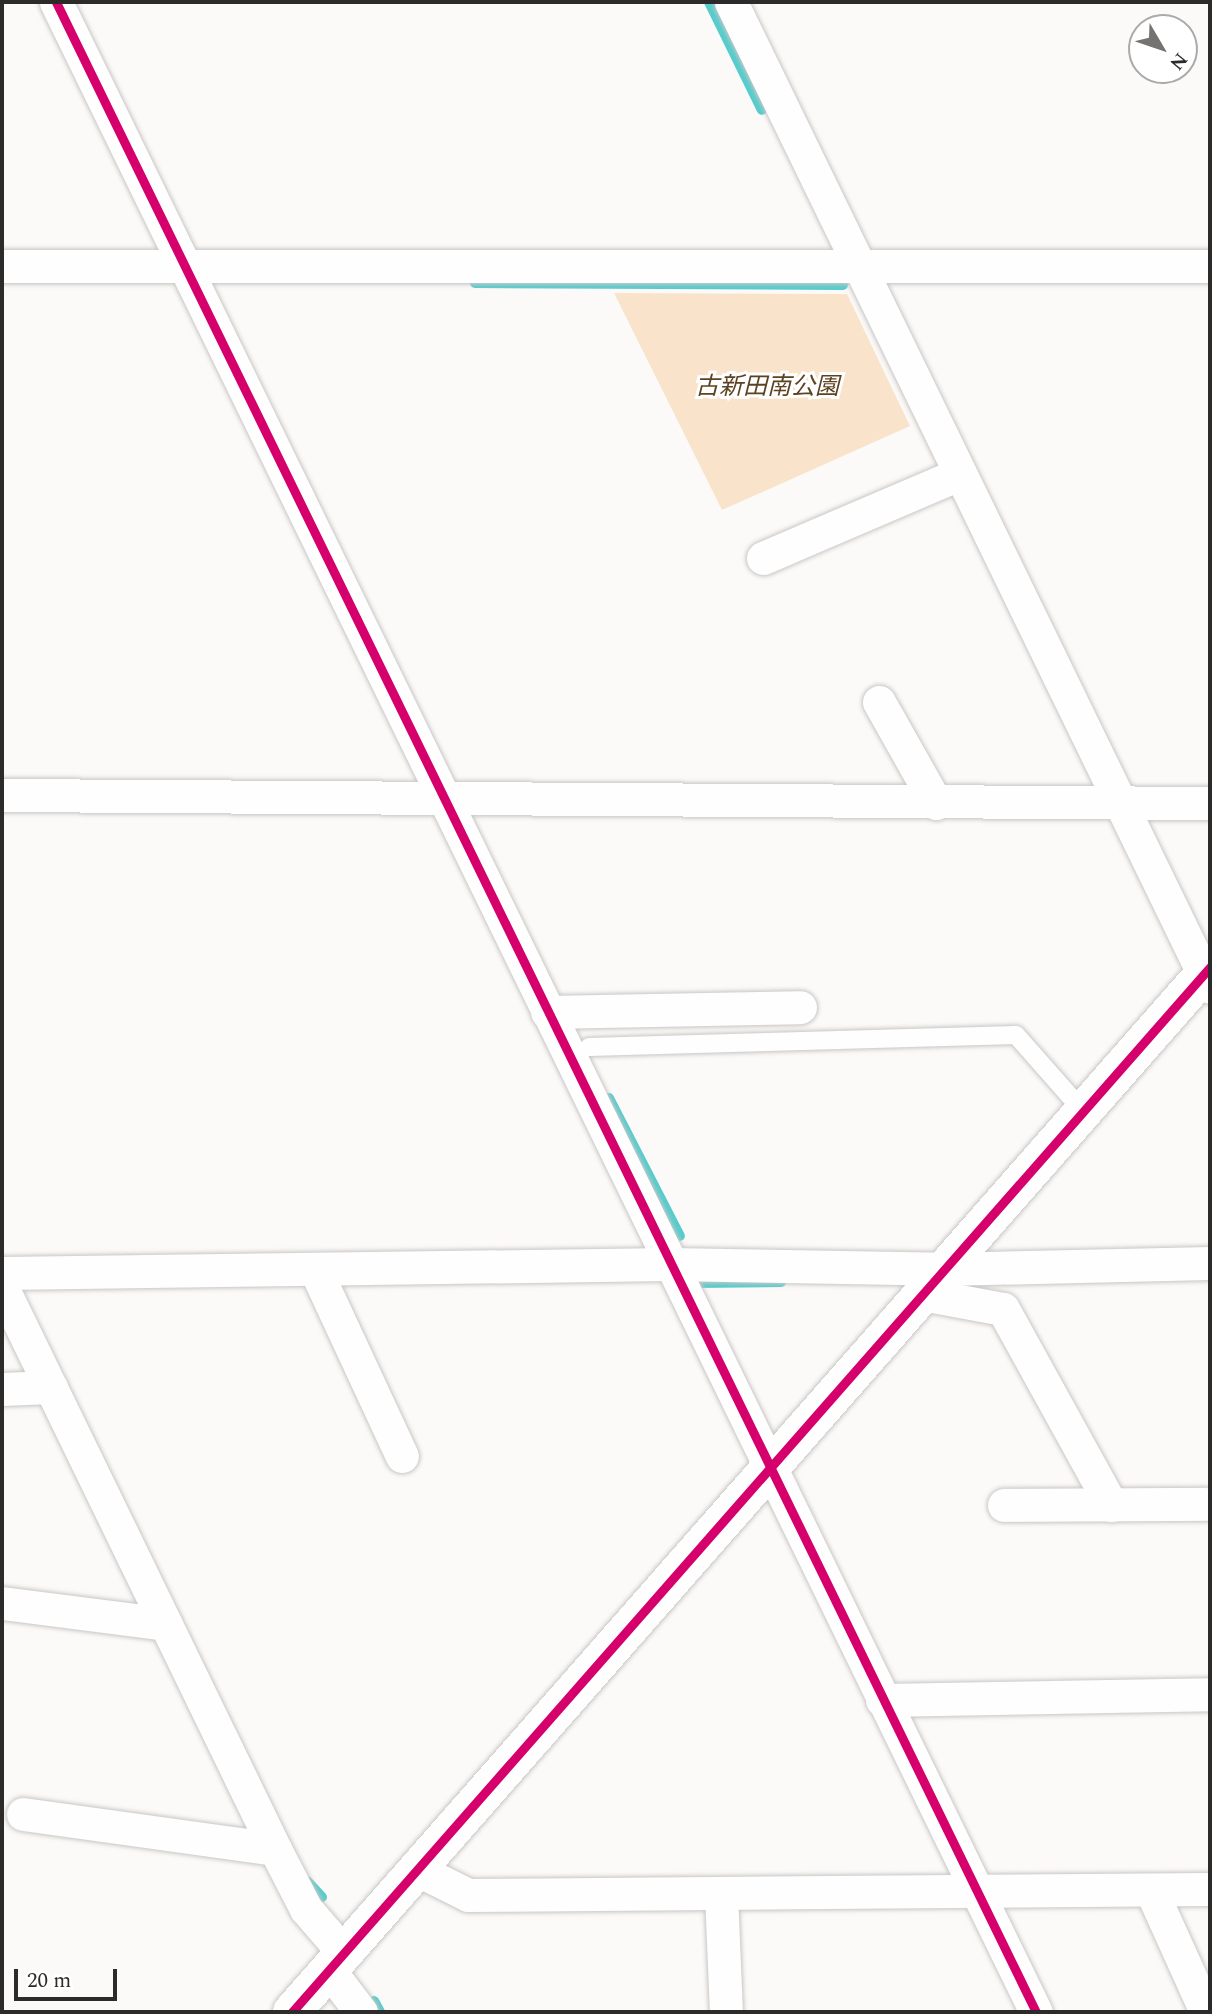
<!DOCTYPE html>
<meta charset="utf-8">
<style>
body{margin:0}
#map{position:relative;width:1212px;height:2014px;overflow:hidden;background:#fcfaf8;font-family:Spectral,"Noto Sans JP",serif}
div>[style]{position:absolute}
.green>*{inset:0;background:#f9e4cb}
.stream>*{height:10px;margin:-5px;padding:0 5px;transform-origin:5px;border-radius:5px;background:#55cccd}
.roads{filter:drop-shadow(0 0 2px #c9c7c5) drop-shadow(0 0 2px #c9c7c5)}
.lane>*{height:18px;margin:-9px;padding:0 9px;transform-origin:9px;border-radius:9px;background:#fffefe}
.street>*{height:33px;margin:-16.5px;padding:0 16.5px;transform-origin:16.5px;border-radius:16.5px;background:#fffefe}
.secondary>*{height:38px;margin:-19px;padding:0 19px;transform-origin:19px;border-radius:19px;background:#fffefe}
.cycleway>*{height:9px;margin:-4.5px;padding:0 4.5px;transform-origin:4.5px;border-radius:4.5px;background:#d6006c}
span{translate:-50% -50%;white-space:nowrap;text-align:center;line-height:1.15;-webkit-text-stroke:6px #fff;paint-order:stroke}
.park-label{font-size:24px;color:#5d4322;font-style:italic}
.frame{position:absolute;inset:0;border:4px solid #2c2b29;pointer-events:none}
.north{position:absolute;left:1128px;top:14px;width:70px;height:70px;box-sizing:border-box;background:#fff;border:2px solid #abaaa9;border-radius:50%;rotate:129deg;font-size:19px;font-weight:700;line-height:28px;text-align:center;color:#2c2b29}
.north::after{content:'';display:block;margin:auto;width:24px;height:32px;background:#757371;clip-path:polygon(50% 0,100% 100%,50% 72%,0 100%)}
.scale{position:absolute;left:14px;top:1969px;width:103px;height:32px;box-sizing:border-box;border:4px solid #2c2b29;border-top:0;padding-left:9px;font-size:21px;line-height:24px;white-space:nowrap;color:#2c2b29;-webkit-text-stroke:5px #fff;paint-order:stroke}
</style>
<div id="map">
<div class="green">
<i style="clip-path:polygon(614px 293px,847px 294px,910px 426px,722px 510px)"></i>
</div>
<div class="stream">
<i style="left:709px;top:2px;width:120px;rotate:63.9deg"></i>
<i style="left:475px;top:283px;width:368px;rotate:0.3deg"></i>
<i style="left:609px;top:1098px;width:155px;rotate:62.8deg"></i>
<i style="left:696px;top:1292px;width:9px;rotate:-103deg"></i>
<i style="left:694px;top:1283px;width:87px;rotate:-0.7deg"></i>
<i style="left:307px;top:1881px;width:22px;rotate:47deg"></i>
<i style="left:374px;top:2001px;width:13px;rotate:61deg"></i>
</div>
<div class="roads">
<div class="lane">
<i style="left:589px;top:1047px;width:427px;rotate:-1.6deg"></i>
<i style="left:1016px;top:1035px;width:101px;rotate:48.6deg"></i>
</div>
<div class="street">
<i style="left:56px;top:2px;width:2236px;rotate:64.01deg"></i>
<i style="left:731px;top:2px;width:1095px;rotate:64.07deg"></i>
<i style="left:2px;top:266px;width:1208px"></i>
<i style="left:763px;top:558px;width:213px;rotate:-23.2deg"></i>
<i style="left:879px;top:702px;width:116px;rotate:60.6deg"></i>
<i style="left:2px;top:795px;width:1208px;rotate:0.38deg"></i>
<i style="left:547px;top:1012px;width:253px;rotate:-1.1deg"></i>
<i style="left:316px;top:1271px;width:204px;rotate:65.1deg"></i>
<i style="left:2px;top:1273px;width:667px;rotate:-0.77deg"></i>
<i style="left:669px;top:1264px;width:275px;rotate:1deg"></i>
<i style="left:944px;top:1269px;width:266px;rotate:-1.3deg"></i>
<i style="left:2px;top:1287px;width:625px;rotate:64.09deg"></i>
<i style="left:275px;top:1849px;width:68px;rotate:62.7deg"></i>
<i style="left:306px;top:1909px;width:58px;rotate:49.2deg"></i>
<i style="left:922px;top:1294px;width:82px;rotate:10.5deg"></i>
<i style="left:1003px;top:1309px;width:224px;rotate:61.1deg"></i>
<i style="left:2px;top:1389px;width:49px;rotate:-2.3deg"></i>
<i style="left:1004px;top:1505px;width:201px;rotate:-0.3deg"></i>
<i style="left:2px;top:1603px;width:165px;rotate:7.3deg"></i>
<i style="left:882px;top:1700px;width:328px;rotate:-1deg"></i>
<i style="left:23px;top:1814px;width:254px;rotate:7.9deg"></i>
<i style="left:418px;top:1870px;width:56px;rotate:26.6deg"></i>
<i style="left:468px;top:1895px;width:742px;rotate:-0.46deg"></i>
<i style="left:1151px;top:1890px;width:134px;rotate:65.7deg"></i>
<i style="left:721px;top:1894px;width:118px;rotate:87.6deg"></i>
<i style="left:329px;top:1970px;width:53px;rotate:52.7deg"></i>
</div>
<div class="secondary">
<i style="left:292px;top:2012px;width:1391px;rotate:-48.7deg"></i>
</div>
</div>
<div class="cycleway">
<i style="left:56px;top:2px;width:2236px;rotate:64.01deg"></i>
<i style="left:292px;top:2012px;width:1391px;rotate:-48.7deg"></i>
</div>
<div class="park-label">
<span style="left:767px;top:388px">古新田南公園</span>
</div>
<div class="frame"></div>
<div class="north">N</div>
<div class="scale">20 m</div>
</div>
